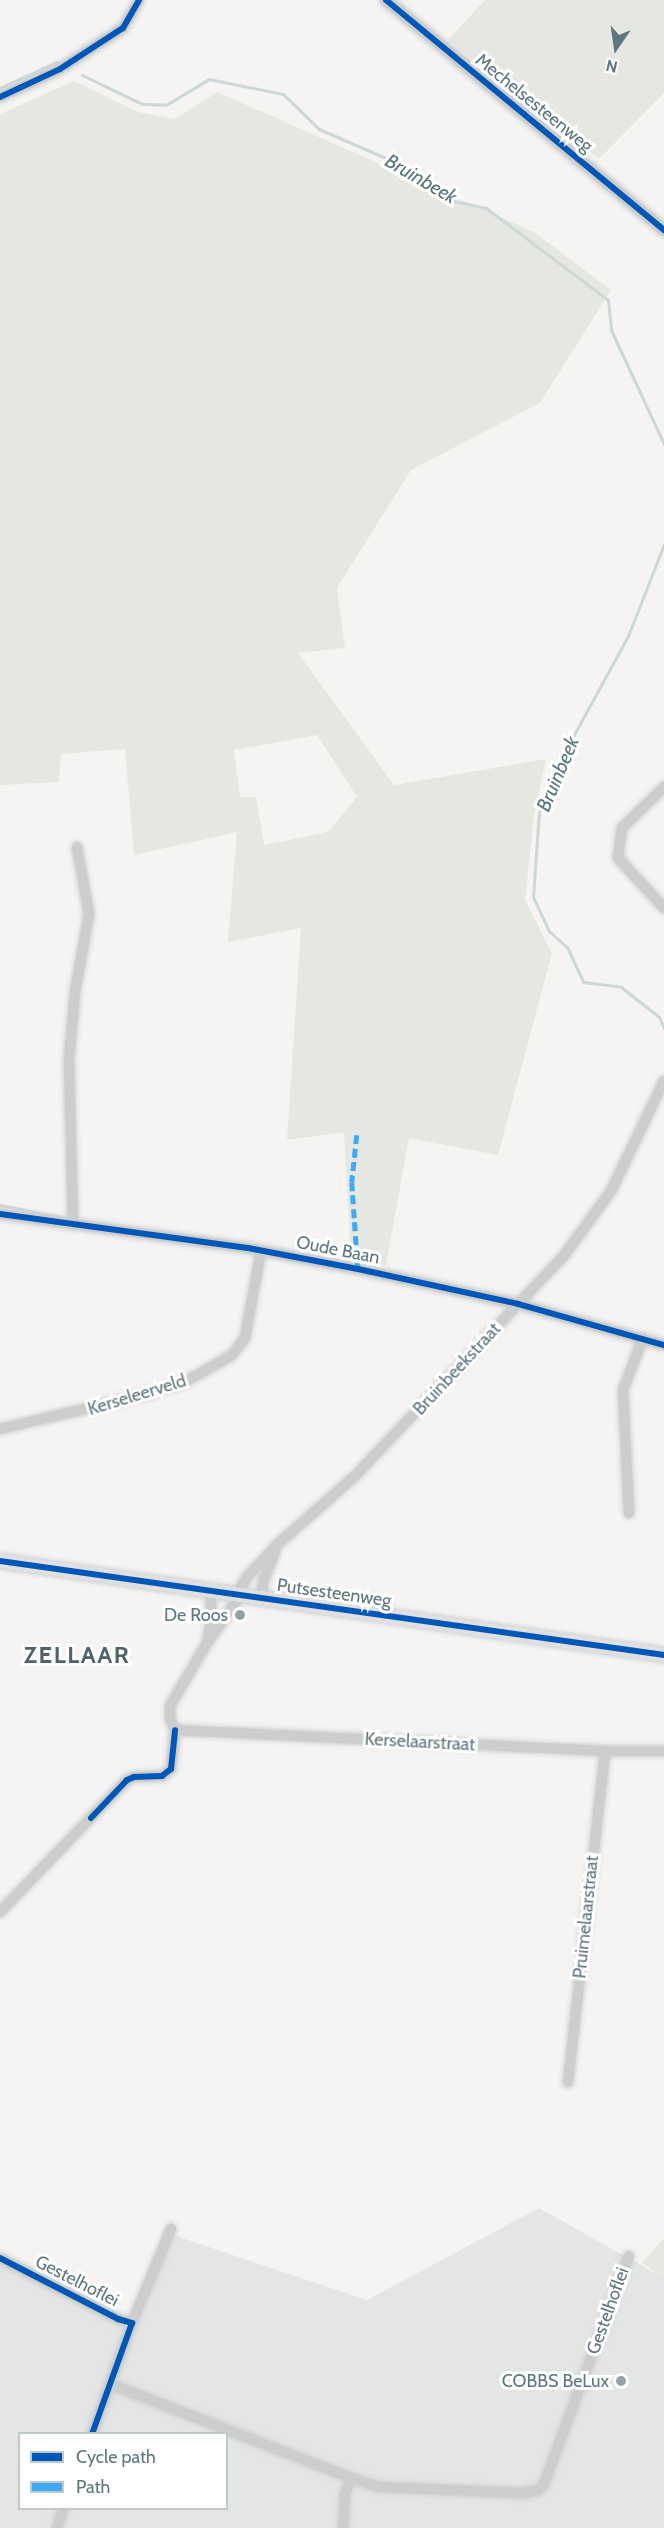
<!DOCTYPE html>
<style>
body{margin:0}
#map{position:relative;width:664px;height:2528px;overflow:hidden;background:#f5f4f2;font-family:Cabin,sans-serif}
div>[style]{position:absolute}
.built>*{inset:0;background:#e4e5e5}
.green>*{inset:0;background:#e5e8e0}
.stream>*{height:3px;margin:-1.5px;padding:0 1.5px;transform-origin:1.5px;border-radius:1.5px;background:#ccd7d7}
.roads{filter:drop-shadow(0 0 2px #d1d2d2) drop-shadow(0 0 2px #d1d2d2)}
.minor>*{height:10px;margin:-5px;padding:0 5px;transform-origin:5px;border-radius:5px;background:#cccecd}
.tertiary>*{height:12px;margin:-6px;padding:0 6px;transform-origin:6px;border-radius:6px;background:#cccecd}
.secondary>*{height:14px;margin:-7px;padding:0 7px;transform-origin:7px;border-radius:7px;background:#e0e0e0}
.quiet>*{height:4.5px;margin-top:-2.25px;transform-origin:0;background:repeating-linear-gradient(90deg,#3fa9f5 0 9px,transparent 0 13.5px)}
.cycleway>*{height:6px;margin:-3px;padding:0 3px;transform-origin:3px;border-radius:3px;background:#0057b8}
.dots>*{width:16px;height:16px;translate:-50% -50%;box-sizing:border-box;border:3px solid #fff;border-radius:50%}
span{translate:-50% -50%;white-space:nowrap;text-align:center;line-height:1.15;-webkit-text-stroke:6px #fff;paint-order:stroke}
.street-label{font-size:18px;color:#5e777f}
.poi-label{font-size:18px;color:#5e777f}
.right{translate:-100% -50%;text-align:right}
.water-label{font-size:20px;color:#58787b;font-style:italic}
.district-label{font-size:24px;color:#506369;font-weight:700;letter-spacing:1.5px}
.legend{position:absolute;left:18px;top:2432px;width:210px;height:78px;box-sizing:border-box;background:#fff;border:2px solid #bfc9cc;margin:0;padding:8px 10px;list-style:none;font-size:18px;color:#5e777f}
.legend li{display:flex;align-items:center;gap:12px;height:30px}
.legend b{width:30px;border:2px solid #bfc9cc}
.north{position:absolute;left:586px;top:18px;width:60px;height:60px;-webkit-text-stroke:4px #fff;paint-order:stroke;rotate:193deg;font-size:16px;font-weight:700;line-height:24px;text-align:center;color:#5e777f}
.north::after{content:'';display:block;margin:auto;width:21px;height:27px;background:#5e777f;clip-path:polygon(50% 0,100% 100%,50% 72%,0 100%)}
</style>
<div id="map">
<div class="built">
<i style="clip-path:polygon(evenodd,539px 2208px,664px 2278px,664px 2528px,0 2528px,0 2263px,117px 2323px,132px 2312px,170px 2234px,367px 2300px,539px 2208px,20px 2434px,226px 2434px,226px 2508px,20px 2508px,20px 2434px)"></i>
</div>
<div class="green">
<i style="clip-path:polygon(485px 0,664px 0,664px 93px,599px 159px,448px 40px)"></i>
<i style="clip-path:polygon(evenodd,74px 81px,138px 112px,175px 119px,217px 92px,534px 232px,611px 290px,540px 403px,411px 470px,337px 588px,345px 648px,298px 653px,394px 785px,546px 759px,534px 815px,525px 900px,552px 953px,498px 1155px,409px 1138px,386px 1265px,351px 1259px,344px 1132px,287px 1140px,301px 928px,228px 942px,237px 832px,134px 855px,125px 749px,61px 754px,59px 782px,0 785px,0 114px,74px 81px,317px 735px,357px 797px,328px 832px,264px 845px,256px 797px,240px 797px,234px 750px,317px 735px)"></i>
<i style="clip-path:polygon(664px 2238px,664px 2278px,642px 2263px)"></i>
</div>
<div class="stream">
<i style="left:82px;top:75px;width:67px;rotate:25.8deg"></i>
<i style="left:142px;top:104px;width:24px;rotate:2deg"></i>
<i style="left:166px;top:105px;width:50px;rotate:-31.2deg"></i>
<i style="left:209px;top:79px;width:76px;rotate:11.5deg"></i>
<i style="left:283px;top:94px;width:50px;rotate:44.2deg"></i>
<i style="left:319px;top:129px;width:93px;rotate:23.5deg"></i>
<i style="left:404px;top:166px;width:60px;rotate:35.5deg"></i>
<i style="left:453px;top:201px;width:34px;rotate:12deg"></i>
<i style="left:486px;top:208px;width:153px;rotate:37deg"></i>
<i style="left:608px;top:300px;width:30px;rotate:84deg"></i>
<i style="left:611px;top:330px;width:126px;rotate:65.1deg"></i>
<i style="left:0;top:88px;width:63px;rotate:-24.5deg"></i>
<i style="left:57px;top:62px;width:5px;rotate:37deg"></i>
<i style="left:664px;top:544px;width:99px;rotate:111.4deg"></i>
<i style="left:628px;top:636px;width:108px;rotate:118.7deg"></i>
<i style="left:576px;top:731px;width:89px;rotate:114.6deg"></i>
<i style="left:539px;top:812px;width:85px;rotate:94deg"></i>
<i style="left:533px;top:897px;width:38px;rotate:65deg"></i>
<i style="left:549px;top:931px;width:24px;rotate:42deg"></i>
<i style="left:567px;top:947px;width:38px;rotate:65deg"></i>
<i style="left:583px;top:982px;width:38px;rotate:7deg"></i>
<i style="left:621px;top:987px;width:48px;rotate:38.3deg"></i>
<i style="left:659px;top:1017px;width:12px;rotate:66deg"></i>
<i style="left:0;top:1205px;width:67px;rotate:11.1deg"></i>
</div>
<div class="roads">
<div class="minor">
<i style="left:0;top:97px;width:66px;rotate:-25deg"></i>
<i style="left:60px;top:69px;width:75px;rotate:-33.1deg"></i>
<i style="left:123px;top:28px;width:32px;rotate:-60deg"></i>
<i style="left:664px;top:787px;width:59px;rotate:135.7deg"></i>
<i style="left:622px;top:828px;width:30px;rotate:98deg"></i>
<i style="left:618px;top:858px;width:68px;rotate:47.4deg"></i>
<i style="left:0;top:1214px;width:250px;rotate:7.8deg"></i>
<i style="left:248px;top:1248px;width:112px;rotate:10.8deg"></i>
<i style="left:358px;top:1269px;width:164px;rotate:12.3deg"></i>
<i style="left:518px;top:1304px;width:152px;rotate:15.7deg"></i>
<i style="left:73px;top:1225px;width:165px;rotate:-91.4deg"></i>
<i style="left:69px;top:1060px;width:68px;rotate:-85deg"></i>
<i style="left:75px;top:992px;width:79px;rotate:-79.8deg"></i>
<i style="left:89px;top:914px;width:68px;rotate:-100.2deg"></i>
<i style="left:0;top:1429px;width:148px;rotate:-13.3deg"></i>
<i style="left:144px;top:1395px;width:43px;rotate:-17.6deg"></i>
<i style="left:185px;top:1382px;width:54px;rotate:-29.9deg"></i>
<i style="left:232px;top:1355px;width:21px;rotate:-53deg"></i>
<i style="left:245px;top:1338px;width:88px;rotate:-79.6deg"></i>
<i style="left:629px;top:1513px;width:123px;rotate:-92.8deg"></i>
<i style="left:623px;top:1390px;width:56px;rotate:-69deg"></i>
<i style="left:236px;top:1594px;width:22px;rotate:-56deg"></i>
<i style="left:248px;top:1576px;width:45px;rotate:-46.8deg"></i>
<i style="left:279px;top:1543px;width:98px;rotate:-41.3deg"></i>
<i style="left:353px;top:1478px;width:305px;rotate:-46.5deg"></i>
<i style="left:563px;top:1257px;width:82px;rotate:-54deg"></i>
<i style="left:611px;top:1191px;width:122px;rotate:-64.3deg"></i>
<i style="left:261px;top:1597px;width:18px;rotate:-81deg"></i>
<i style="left:264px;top:1579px;width:29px;rotate:-68deg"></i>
<i style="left:208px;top:1638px;width:17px;rotate:-80deg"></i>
<i style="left:211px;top:1621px;width:30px;rotate:-90deg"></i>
<i style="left:175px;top:1730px;width:431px;rotate:2.8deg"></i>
<i style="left:605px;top:1751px;width:59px"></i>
<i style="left:0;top:1912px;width:183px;rotate:-46.1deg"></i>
<i style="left:127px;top:1780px;width:8px;rotate:-23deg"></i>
<i style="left:134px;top:1777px;width:28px;rotate:-2deg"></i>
<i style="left:162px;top:1776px;width:11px;rotate:-38deg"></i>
<i style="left:171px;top:1769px;width:39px;rotate:-84deg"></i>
<i style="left:175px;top:1730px;width:12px;rotate:-114deg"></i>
<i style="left:170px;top:1719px;width:13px;rotate:-90deg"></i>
<i style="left:170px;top:1706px;width:73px;rotate:-59.6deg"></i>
<i style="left:207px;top:1643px;width:59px;rotate:-54.7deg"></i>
<i style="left:568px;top:2082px;width:333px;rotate:-83.6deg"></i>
<i style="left:0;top:2258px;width:133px;rotate:27.3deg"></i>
<i style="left:118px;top:2319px;width:15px;rotate:16deg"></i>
<i style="left:110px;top:2384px;width:259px;rotate:21.3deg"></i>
<i style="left:351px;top:2478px;width:17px;rotate:111deg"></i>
<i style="left:345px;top:2494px;width:34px;rotate:93deg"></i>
<i style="left:92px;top:2434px;width:118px;rotate:-70.2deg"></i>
<i style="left:132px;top:2323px;width:102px;rotate:-67.5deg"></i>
<i style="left:351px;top:2478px;width:28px;rotate:18deg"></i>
<i style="left:378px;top:2487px;width:145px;rotate:2.4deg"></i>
<i style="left:523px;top:2493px;width:15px;rotate:-11deg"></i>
<i style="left:538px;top:2490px;width:8px;rotate:-45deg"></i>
<i style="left:544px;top:2484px;width:243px;rotate:-69.6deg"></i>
<i style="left:57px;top:2528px;width:21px;rotate:-71deg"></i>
</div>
<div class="tertiary">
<i style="left:386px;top:0;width:361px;rotate:39.6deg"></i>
</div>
<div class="secondary">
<i style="left:0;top:1561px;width:671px;rotate:8.06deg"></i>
</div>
</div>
<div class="quiet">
<i style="left:357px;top:1135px;width:47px;rotate:96.1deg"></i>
<i style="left:352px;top:1182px;width:87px;rotate:86.1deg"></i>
</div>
<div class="cycleway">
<i style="left:386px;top:0;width:361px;rotate:39.6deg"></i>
<i style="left:0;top:97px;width:66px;rotate:-25deg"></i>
<i style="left:60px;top:69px;width:75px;rotate:-33.1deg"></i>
<i style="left:123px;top:28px;width:32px;rotate:-60deg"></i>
<i style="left:0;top:1214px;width:250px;rotate:7.8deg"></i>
<i style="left:248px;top:1248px;width:112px;rotate:10.8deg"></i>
<i style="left:358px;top:1269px;width:164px;rotate:12.3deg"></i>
<i style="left:518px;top:1304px;width:152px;rotate:15.7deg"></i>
<i style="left:0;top:1561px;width:671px;rotate:8.06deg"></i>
<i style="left:91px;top:1818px;width:52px;rotate:-46.5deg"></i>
<i style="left:127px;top:1780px;width:8px;rotate:-23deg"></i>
<i style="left:134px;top:1777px;width:28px;rotate:-2deg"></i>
<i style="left:162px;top:1776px;width:11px;rotate:-38deg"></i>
<i style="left:171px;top:1769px;width:39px;rotate:-84deg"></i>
<i style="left:0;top:2258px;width:133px;rotate:27.3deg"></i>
<i style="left:118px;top:2319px;width:15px;rotate:16deg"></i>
<i style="left:132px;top:2323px;width:118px;rotate:109.8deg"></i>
</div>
<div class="dots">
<i style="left:240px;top:1615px;background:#93a3a7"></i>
<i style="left:621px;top:2381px;background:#93a3a7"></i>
</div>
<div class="street-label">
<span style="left:534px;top:103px;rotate:39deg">Mechelsesteenweg</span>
<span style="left:338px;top:1250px;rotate:11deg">Oude Baan</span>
<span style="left:457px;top:1369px;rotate:-47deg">Bruinbeekstraat</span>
<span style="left:137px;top:1395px;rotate:-17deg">Kerseleerveld</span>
<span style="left:334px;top:1593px;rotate:8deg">Putsesteenweg</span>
<span style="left:420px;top:1742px;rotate:3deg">Kerselaarstraat</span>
<span style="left:586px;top:1917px;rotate:-84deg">Pruimelaarstraat</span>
<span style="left:77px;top:2281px;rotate:27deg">Gestelhoflei</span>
<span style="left:608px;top:2311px;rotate:-70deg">Gestelhoflei</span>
</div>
<div class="poi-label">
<span class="right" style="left:228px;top:1615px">De Roos</span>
<span class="right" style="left:609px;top:2381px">COBBS BeLux</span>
</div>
<div class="water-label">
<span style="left:421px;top:179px;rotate:30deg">Bruinbeek</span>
<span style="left:558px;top:774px;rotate:-67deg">Bruinbeek</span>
</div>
<div class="district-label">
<span style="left:77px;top:1655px">ZELLAAR</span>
</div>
<ul class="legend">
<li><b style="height:8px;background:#0057b8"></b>Cycle path</li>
<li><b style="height:8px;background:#3fa9f5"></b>Path</li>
</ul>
<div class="north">N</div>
</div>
